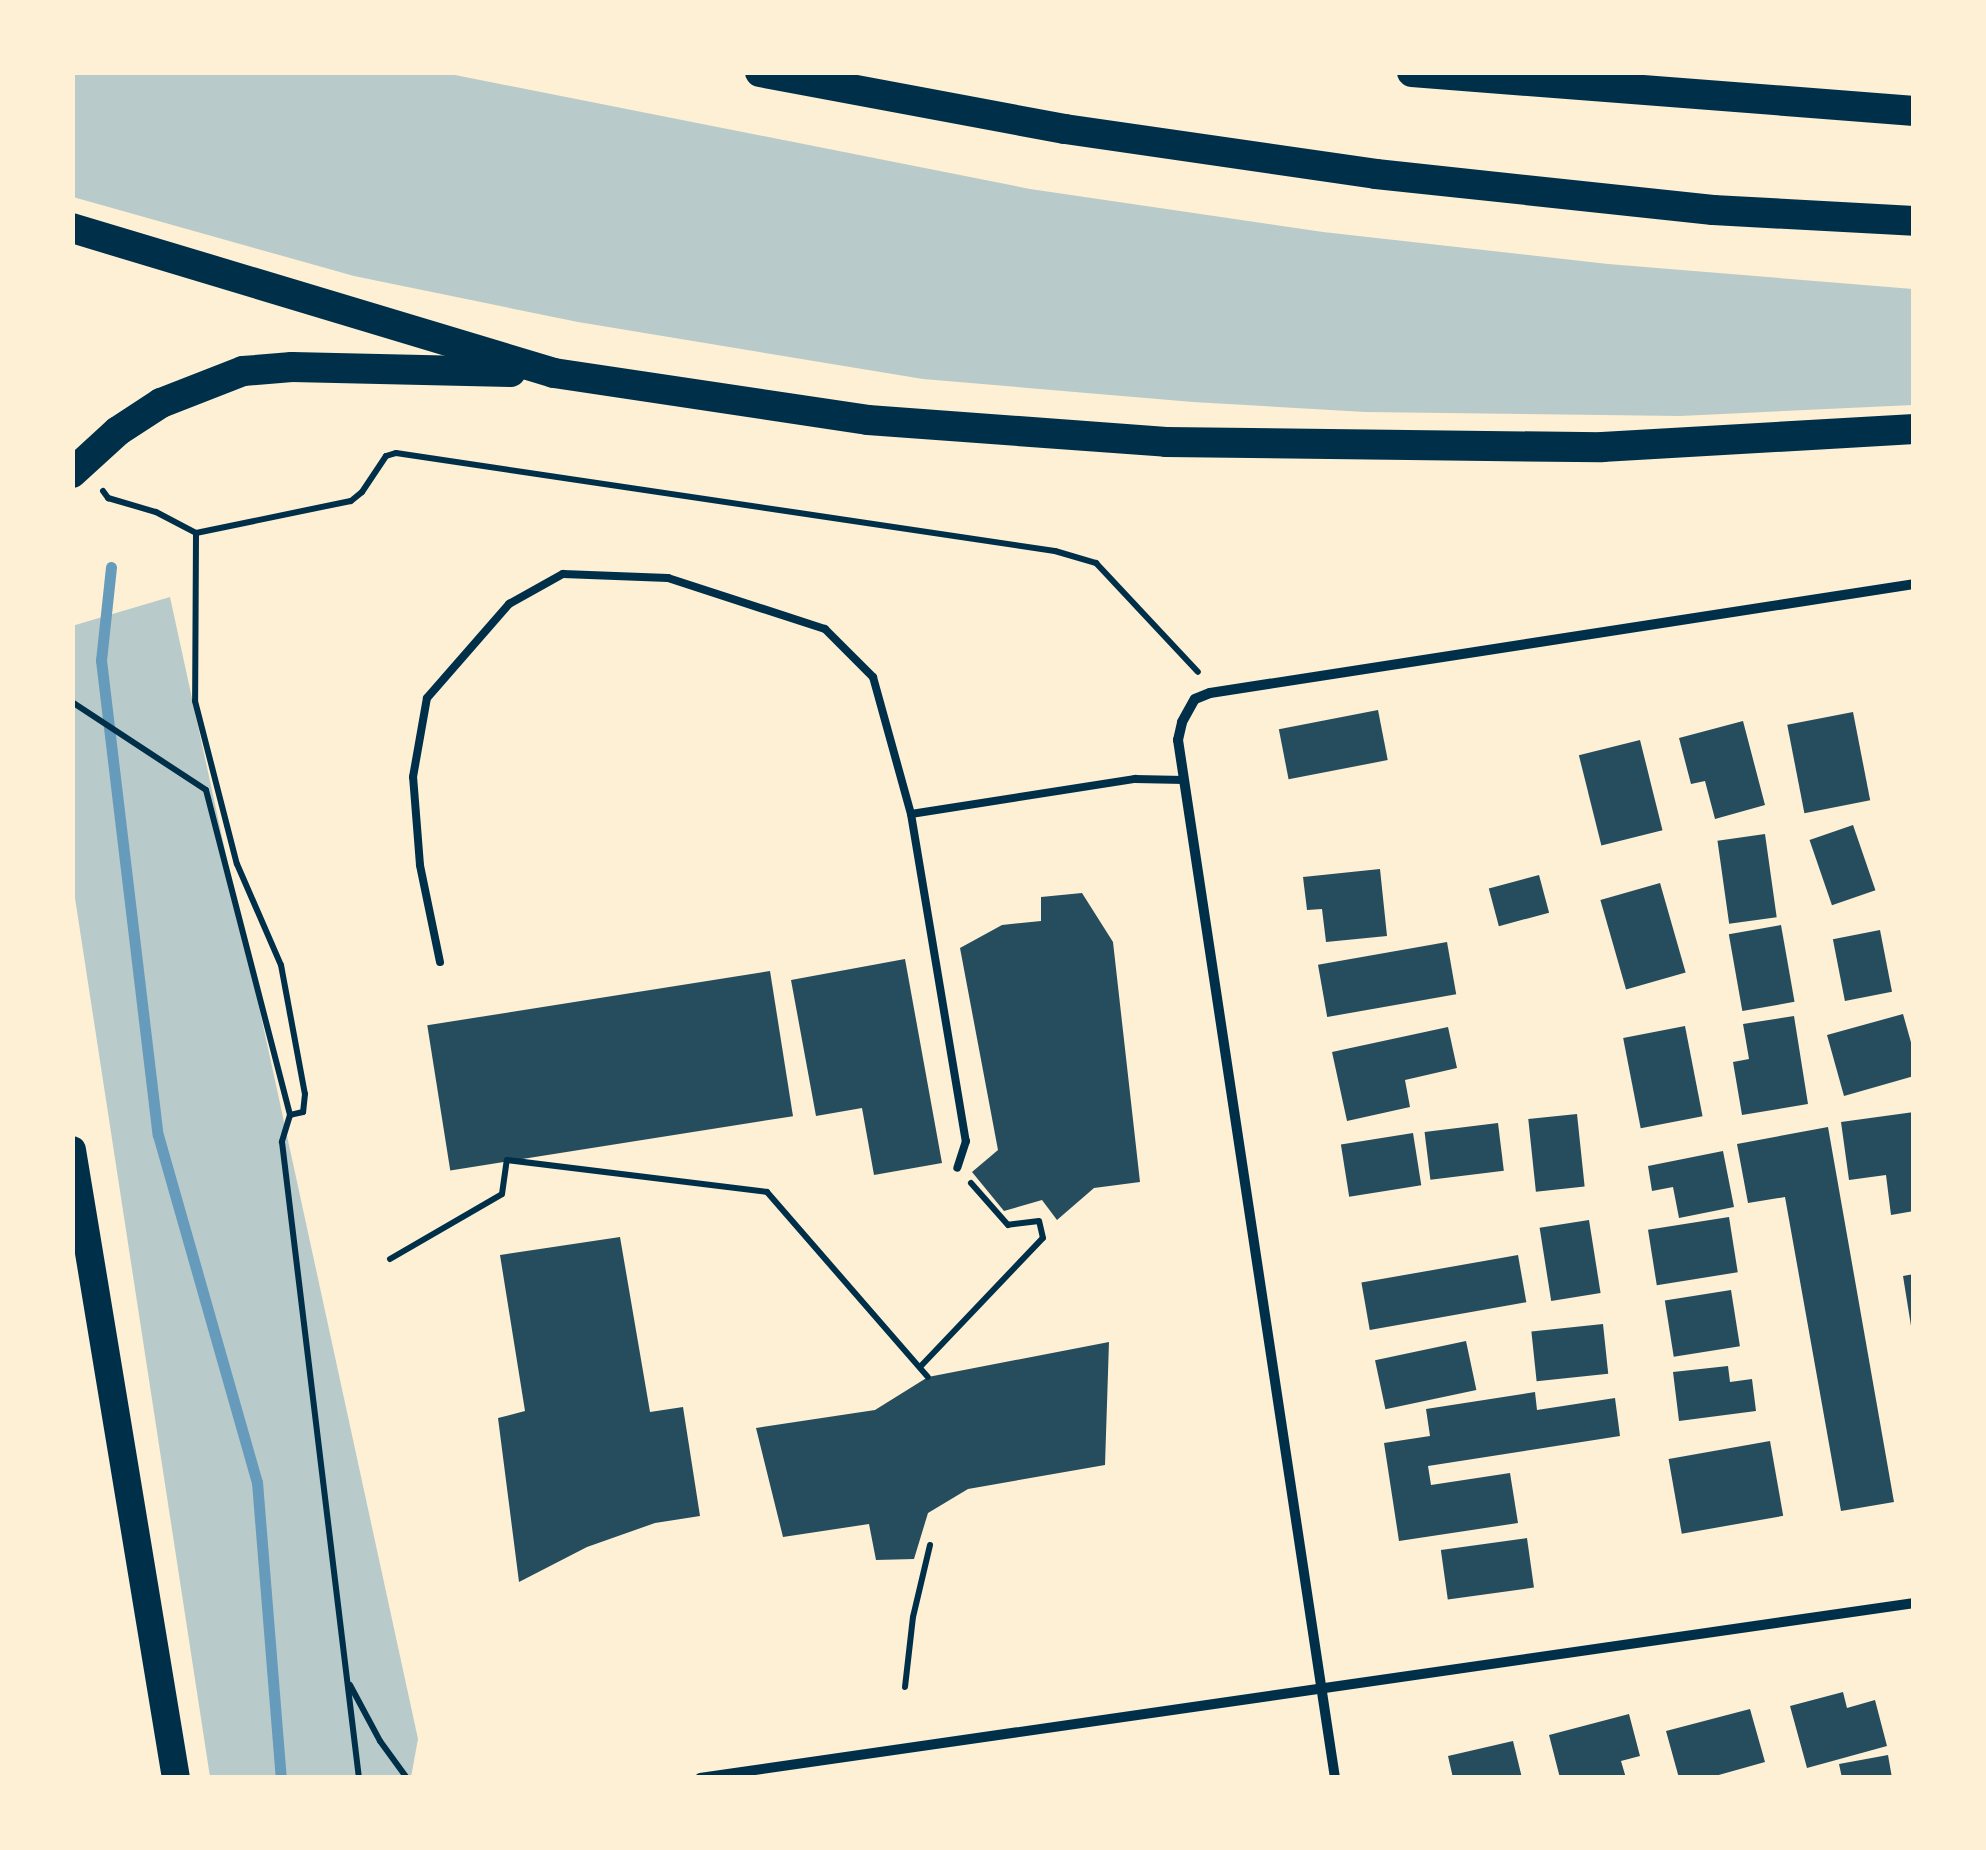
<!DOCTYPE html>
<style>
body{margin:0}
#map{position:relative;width:1986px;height:1850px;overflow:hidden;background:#fdf0d5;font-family:"Public Sans",sans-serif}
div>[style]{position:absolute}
.green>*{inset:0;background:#b9caca}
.stream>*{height:11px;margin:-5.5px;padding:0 5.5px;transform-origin:5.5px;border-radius:5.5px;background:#669bbc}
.building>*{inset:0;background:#264d5e;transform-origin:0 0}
.path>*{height:6px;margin:-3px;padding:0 3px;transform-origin:3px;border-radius:3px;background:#003049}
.service>*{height:8px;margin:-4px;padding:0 4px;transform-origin:4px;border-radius:4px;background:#003049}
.minor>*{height:10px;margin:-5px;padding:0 5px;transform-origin:5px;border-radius:5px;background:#003049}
.trunk>*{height:28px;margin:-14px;padding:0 14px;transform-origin:14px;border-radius:14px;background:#003049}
.motorway>*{height:30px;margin:-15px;padding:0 15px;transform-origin:15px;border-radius:15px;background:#003049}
span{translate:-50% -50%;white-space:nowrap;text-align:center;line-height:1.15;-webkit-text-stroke:8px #fdf0d5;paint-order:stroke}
.frame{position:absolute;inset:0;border:75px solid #fdf0d5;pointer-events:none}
</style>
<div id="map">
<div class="green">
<i style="clip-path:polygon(73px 72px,445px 73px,1030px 189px,1323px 232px,1608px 264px,1913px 289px,1913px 405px,1680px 416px,1365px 412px,1193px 402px,923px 379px,578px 322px,354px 276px,73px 197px)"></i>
<i style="clip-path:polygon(170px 597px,418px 1739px,411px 1777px,210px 1777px,73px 885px,72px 626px)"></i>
</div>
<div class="stream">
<i style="left:111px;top:567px;width:94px;rotate:96.1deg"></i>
<i style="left:101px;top:660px;width:478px;rotate:83.2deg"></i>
<i style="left:158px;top:1135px;width:361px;rotate:74.1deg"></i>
<i style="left:257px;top:1482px;width:297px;rotate:85.4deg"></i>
</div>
<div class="building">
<i style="left:1378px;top:710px;width:51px;height:101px;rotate:79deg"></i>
<i style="left:1853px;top:712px;width:90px;height:67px;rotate:79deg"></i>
<i style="clip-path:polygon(1743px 721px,1765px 805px,1715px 819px,1705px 781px,1691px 784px,1679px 738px)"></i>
<i style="left:1640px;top:740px;width:93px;height:63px;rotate:76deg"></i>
<i style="left:1853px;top:825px;width:69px;height:46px;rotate:71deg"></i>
<i style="left:1765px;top:834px;width:84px;height:48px;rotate:82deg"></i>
<i style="clip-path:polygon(1380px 869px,1387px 936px,1326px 942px,1322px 909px,1307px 910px,1303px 877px)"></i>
<i style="left:1539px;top:875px;width:39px;height:52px;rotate:75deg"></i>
<i style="left:1660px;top:883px;width:93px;height:62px;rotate:74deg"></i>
<i style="clip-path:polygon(1082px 893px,1113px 942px,1140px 1182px,1094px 1188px,1057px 1220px,1042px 1200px,1004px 1211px,972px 1172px,998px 1150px,960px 948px,1002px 925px,1041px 921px,1041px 897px)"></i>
<i style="left:1781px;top:925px;width:78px;height:53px;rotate:80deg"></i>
<i style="left:1880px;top:930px;width:63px;height:48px;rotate:79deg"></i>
<i style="left:1447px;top:942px;width:53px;height:131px;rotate:80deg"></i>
<i style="clip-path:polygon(905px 959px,942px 1163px,874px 1175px,862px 1108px,816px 1116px,791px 980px)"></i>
<i style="left:770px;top:971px;width:147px;height:347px;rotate:81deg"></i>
<i style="clip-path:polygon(1903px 1014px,1914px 1053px,1914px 1076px,1844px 1096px,1827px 1035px)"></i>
<i style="clip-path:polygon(1794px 1016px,1808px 1104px,1742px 1115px,1733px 1062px,1749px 1059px,1743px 1024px)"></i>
<i style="left:1685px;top:1026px;width:92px;height:63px;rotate:79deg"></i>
<i style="clip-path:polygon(1448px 1027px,1457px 1068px,1405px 1080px,1410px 1107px,1347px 1121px,1332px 1052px)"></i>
<i style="clip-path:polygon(1914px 1112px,1914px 1211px,1891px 1215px,1886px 1175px,1849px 1180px,1841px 1122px)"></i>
<i style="left:1577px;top:1114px;width:73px;height:49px;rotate:84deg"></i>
<i style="left:1498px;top:1123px;width:48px;height:74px;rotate:83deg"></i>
<i style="clip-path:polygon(1828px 1127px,1894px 1502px,1841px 1511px,1785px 1197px,1748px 1203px,1737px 1144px)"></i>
<i style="left:1413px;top:1133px;width:53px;height:73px;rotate:81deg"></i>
<i style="clip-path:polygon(1723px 1151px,1734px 1207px,1679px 1218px,1673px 1187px,1652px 1191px,1648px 1166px)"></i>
<i style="left:1729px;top:1217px;width:56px;height:82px;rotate:81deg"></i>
<i style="left:1589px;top:1220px;width:74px;height:50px;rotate:81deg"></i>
<i style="clip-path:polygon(620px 1237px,650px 1412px,683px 1407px,700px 1516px,655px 1523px,587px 1547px,519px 1582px,498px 1418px,525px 1411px,500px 1255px)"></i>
<i style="left:1518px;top:1255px;width:48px;height:159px;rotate:80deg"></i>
<i style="clip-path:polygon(1914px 1274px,1914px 1326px,1911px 1326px,1903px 1276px)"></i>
<i style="left:1731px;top:1290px;width:57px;height:67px;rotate:81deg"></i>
<i style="left:1603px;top:1324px;width:50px;height:72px;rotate:84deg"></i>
<i style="left:1466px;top:1341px;width:50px;height:93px;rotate:78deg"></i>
<i style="clip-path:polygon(1109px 1342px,1105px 1465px,968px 1489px,928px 1513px,914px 1559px,876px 1560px,869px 1524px,783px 1537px,756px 1428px,875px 1410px,928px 1377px)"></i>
<i style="clip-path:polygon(1728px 1366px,1730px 1382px,1752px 1379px,1756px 1411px,1679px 1421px,1673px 1372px)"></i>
<i style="clip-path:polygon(1535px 1392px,1537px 1410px,1615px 1398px,1620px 1436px,1428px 1466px,1431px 1485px,1510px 1473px,1518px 1523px,1399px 1541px,1384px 1443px,1430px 1436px,1426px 1409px)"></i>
<i style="left:1770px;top:1441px;width:76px;height:103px;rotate:80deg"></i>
<i style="left:1527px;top:1538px;width:50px;height:87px;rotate:82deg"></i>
<i style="clip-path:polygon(1843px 1692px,1847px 1708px,1875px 1700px,1887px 1746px,1807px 1768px,1790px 1706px)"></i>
<i style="clip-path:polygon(1750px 1709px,1765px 1762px,1708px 1778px,1679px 1778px,1666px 1731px)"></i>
<i style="clip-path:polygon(1629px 1714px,1640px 1756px,1621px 1761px,1626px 1778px,1560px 1778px,1549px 1735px)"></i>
<i style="clip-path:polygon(1513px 1741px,1522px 1778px,1453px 1778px,1448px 1756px)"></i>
<i style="clip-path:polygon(1888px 1755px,1892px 1778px,1842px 1778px,1839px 1764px)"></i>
</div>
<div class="path">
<i style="left:103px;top:491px;width:9px;rotate:54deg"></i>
<i style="left:108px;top:498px;width:50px;rotate:16.3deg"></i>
<i style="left:156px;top:512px;width:45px;rotate:27.7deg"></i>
<i style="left:196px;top:533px;width:168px;rotate:90.3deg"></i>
<i style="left:195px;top:701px;width:168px;rotate:75.6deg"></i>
<i style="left:237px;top:864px;width:110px;rotate:66.5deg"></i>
<i style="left:281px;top:965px;width:131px;rotate:79.5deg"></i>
<i style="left:305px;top:1094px;width:18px;rotate:96deg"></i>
<i style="left:303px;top:1112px;width:13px;rotate:167deg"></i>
<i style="left:196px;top:533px;width:158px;rotate:-11.7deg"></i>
<i style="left:351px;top:501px;width:14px;rotate:-39deg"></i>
<i style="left:362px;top:492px;width:43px;rotate:-56.3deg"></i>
<i style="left:386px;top:456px;width:10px;rotate:-17deg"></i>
<i style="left:396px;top:453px;width:666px;rotate:8.46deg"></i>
<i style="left:1055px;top:551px;width:43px;rotate:16.3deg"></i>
<i style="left:1096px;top:563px;width:149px;rotate:46.9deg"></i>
<i style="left:72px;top:702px;width:160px;rotate:33.3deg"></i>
<i style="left:206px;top:790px;width:336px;rotate:75.5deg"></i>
<i style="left:290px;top:1115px;width:28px;rotate:107deg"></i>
<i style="left:282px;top:1142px;width:641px;rotate:83.1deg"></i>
<i style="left:390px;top:1259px;width:129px;rotate:-30.1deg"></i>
<i style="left:502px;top:1194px;width:34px;rotate:-82deg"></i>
<i style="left:507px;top:1160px;width:262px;rotate:7deg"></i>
<i style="left:767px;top:1192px;width:245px;rotate:49deg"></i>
<i style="left:920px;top:1367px;width:178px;rotate:-46.4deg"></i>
<i style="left:1043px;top:1238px;width:17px;rotate:-103deg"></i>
<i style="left:1039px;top:1221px;width:31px;rotate:173deg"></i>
<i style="left:1008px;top:1225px;width:56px;rotate:-131.4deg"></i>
<i style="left:350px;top:1685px;width:64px;rotate:61.8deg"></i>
<i style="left:380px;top:1741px;width:46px;rotate:53.9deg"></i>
<i style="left:905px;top:1687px;width:70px;rotate:-83.5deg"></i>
<i style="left:913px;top:1617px;width:74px;rotate:-76.7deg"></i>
</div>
<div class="service">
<i style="left:911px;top:814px;width:227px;rotate:-8.9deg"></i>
<i style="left:1135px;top:779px;width:49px;rotate:1.2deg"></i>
<i style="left:440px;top:962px;width:99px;rotate:-101.7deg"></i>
<i style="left:420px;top:865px;width:88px;rotate:-94.5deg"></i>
<i style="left:413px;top:777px;width:80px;rotate:-80deg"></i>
<i style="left:427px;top:698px;width:125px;rotate:-48.9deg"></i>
<i style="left:509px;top:604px;width:62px;rotate:-29.1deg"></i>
<i style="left:563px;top:574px;width:105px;rotate:2.2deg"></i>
<i style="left:668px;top:578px;width:165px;rotate:18deg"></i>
<i style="left:825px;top:629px;width:68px;rotate:45deg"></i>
<i style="left:873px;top:677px;width:142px;rotate:74.5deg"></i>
<i style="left:911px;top:814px;width:332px;rotate:80.5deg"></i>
<i style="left:966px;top:1141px;width:28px;rotate:108deg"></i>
</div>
<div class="minor">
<i style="left:700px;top:1778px;width:1227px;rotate:-8.2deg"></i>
<i style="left:1335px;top:1778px;width:1050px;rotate:-98.6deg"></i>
<i style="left:1178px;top:740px;width:18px;rotate:-77deg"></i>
<i style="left:1182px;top:722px;width:26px;rotate:-61deg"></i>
<i style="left:1195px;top:699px;width:16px;rotate:-22deg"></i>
<i style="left:1210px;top:693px;width:712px;rotate:-8.8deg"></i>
</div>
<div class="trunk">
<i style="left:72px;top:1150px;width:637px;rotate:80.6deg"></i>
</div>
<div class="motorway">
<i style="left:760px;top:72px;width:310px;rotate:10.6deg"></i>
<i style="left:1065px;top:129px;width:314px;rotate:8.2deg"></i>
<i style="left:1376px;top:174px;width:339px;rotate:6.1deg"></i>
<i style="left:1713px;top:210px;width:201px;rotate:3.1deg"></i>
<i style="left:1412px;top:72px;width:504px;rotate:4.44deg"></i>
<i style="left:72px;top:228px;width:503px;rotate:16.74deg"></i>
<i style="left:554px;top:373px;width:317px;rotate:8.5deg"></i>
<i style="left:868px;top:420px;width:299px;rotate:4.2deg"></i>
<i style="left:1166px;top:442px;width:436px;rotate:0.7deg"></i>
<i style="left:1602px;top:447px;width:313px;rotate:-3.3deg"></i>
<i style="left:72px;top:473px;width:62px;rotate:-42.4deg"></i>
<i style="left:118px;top:431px;width:51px;rotate:-33.1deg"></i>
<i style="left:161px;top:403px;width:88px;rotate:-21.3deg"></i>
<i style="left:243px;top:371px;width:49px;rotate:-4.7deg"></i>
<i style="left:292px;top:367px;width:219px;rotate:1.3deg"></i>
</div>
<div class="frame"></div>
</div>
